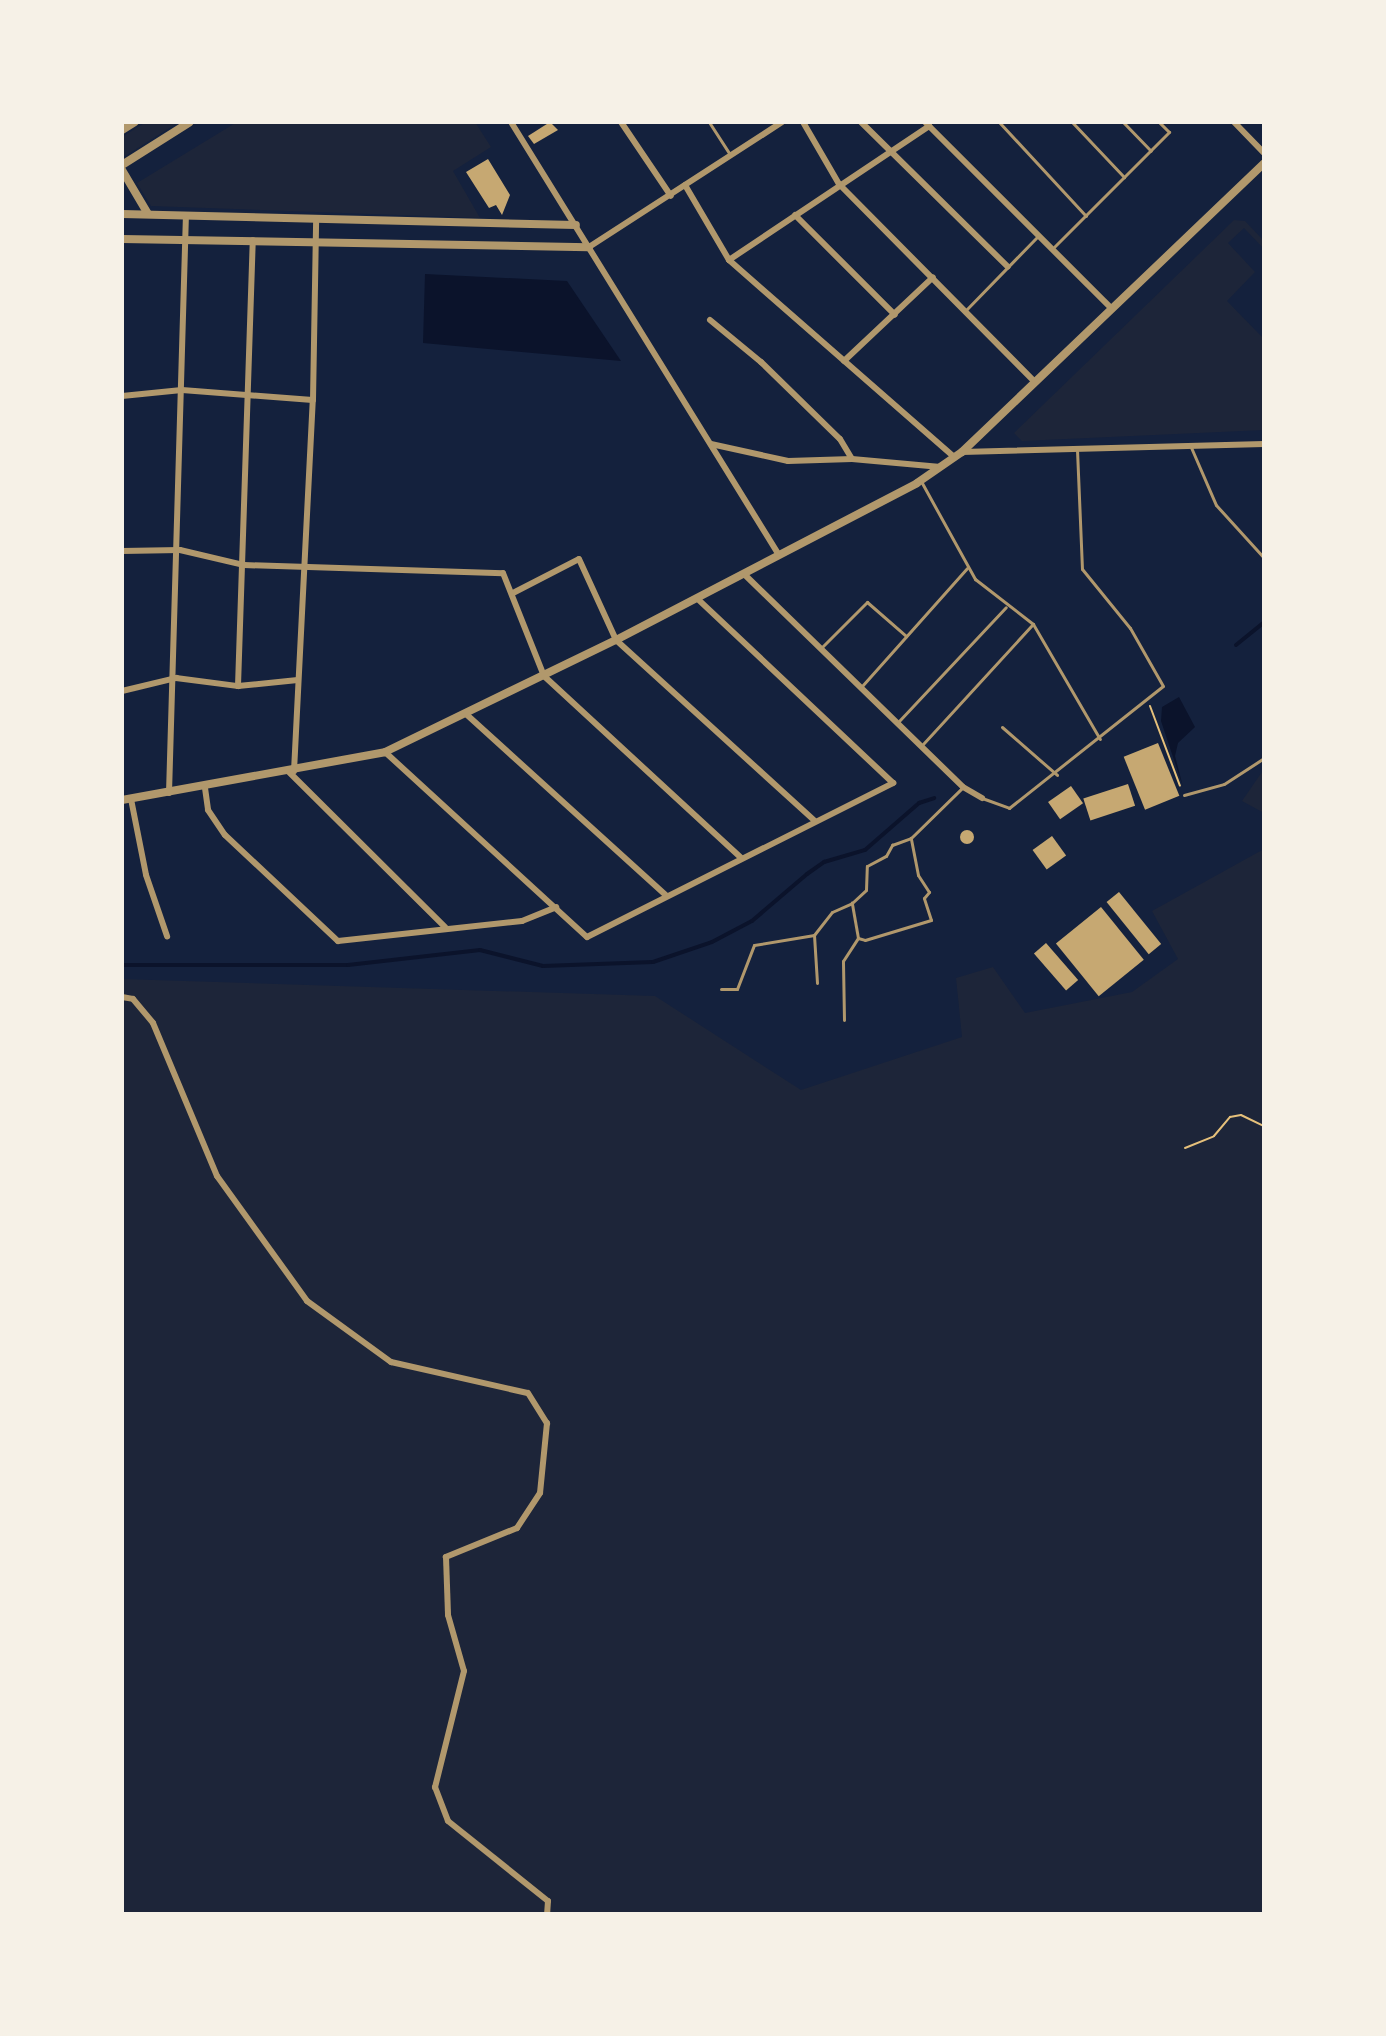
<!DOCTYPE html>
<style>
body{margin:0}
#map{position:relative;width:1386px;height:2036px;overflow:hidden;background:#14213d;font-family:"Exo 2",sans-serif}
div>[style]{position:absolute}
.green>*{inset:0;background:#1d2539}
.water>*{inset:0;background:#0b132b}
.stream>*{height:4px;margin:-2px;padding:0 2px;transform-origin:2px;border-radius:2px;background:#0b132b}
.building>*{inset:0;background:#c6a872;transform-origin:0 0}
.round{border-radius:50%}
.path>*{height:2px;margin:-1px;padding:0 1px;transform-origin:1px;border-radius:1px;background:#e5c07b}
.service>*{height:3px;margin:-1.5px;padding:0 1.5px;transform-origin:1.5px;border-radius:1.5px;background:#b1986c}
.minor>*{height:6px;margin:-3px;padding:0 3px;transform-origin:3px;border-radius:3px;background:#b1986c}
.tertiary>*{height:8px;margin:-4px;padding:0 4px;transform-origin:4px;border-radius:4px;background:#b1986c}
span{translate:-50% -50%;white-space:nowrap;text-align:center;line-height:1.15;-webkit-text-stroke:7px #f6f1e7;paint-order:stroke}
.frame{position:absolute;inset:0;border:124px solid #f6f1e7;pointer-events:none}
</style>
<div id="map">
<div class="green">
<i style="clip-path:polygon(146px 122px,179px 122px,122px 158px,122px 137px)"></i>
<i style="clip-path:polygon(237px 122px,475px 122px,491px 147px,453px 171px,480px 218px,151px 206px,137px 183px)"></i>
<i style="clip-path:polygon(1234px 220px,1245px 221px,1264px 241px,1264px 249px,1244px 228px,1228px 243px,1255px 272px,1227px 301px,1264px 339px,1264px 430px,1022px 441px,1014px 433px)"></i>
<i style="clip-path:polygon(1264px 769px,1264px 813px,1242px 801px)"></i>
<i style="clip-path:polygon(1264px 849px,1264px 1914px,122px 1914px,122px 979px,655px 996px,801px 1090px,962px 1037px,956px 978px,993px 967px,1025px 1013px,1132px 992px,1178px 959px,1152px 911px)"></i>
</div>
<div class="water">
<i style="clip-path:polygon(425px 274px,567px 281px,621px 361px,423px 343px)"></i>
<i style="clip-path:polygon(1179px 697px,1195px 727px,1178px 743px,1175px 756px,1183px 787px,1161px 721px,1162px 707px)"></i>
</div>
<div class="stream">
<i style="left:1236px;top:645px;width:36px;rotate:-39deg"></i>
<i style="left:122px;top:965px;width:226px"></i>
<i style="left:348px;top:965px;width:133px;rotate:-6.5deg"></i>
<i style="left:480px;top:950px;width:65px;rotate:14.3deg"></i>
<i style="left:543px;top:966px;width:110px;rotate:-2.1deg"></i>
<i style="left:653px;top:962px;width:62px;rotate:-18.7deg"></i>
<i style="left:712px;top:942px;width:45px;rotate:-27.7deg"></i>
<i style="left:752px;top:921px;width:72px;rotate:-40.5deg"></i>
<i style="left:807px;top:874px;width:21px;rotate:-35deg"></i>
<i style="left:824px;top:862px;width:43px;rotate:-16.3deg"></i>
<i style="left:865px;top:850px;width:72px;rotate:-41deg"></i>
<i style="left:919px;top:803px;width:16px;rotate:-18deg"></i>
</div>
<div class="building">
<i style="clip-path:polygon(550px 122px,558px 130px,534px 144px,528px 136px)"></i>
<i style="clip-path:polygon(488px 159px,510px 195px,502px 215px,496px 205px,489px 208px,466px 172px)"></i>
<i style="left:1158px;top:743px;width:57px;height:37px;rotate:68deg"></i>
<i style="left:1128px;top:784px;width:23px;height:47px;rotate:72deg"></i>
<i style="left:1071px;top:786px;width:21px;height:28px;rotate:55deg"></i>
<i class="round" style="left:960px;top:830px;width:14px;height:14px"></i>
<i style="left:1052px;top:836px;width:24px;height:24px;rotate:54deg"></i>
<i style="left:1119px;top:892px;width:67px;height:16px;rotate:51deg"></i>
<i style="left:1101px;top:907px;width:68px;height:58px;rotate:51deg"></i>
<i style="left:1046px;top:943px;width:49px;height:16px;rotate:49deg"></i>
</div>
<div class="path">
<i style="left:1150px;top:706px;width:85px;rotate:69.4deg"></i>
<i style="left:1185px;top:1148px;width:31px;rotate:-22deg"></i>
<i style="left:1214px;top:1136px;width:25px;rotate:-50deg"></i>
<i style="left:1230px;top:1117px;width:11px;rotate:-10deg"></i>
<i style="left:1241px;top:1115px;width:25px;rotate:26deg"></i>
</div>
<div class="service">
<i style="left:709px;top:122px;width:40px;rotate:57.1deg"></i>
<i style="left:999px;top:122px;width:128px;rotate:47.2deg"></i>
<i style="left:1072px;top:122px;width:76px;rotate:46.6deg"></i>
<i style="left:1123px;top:122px;width:40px;rotate:46deg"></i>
<i style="left:1054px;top:247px;width:163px;rotate:-45deg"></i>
<i style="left:1169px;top:132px;width:14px;rotate:-135deg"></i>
<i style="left:965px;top:311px;width:105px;rotate:-45.8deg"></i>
<i style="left:1190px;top:445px;width:65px;rotate:66.6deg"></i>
<i style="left:1216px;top:505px;width:72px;rotate:47.8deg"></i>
<i style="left:922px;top:483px;width:110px;rotate:61.1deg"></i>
<i style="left:975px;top:579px;width:73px;rotate:37.8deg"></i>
<i style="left:1033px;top:624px;width:133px;rotate:59.8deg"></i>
<i style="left:822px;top:647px;width:64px;rotate:-45deg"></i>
<i style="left:867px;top:602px;width:52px;rotate:41.1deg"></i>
<i style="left:862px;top:686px;width:158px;rotate:-48.3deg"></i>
<i style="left:899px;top:721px;width:156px;rotate:-46.8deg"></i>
<i style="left:1002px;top:727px;width:73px;rotate:41.1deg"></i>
<i style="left:923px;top:744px;width:163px;rotate:-47.5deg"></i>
<i style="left:1184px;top:795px;width:41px;rotate:-15.4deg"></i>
<i style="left:1224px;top:784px;width:48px;rotate:-33deg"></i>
<i style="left:982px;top:798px;width:29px;rotate:20deg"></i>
<i style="left:1009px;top:808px;width:196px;rotate:-38.4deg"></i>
<i style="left:1163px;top:686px;width:67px;rotate:-119.6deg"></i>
<i style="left:1130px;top:628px;width:76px;rotate:-129.1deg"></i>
<i style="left:1082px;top:569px;width:118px;rotate:-92.4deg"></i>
<i style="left:814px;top:935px;width:48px;rotate:86.4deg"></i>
<i style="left:858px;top:938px;width:7px;rotate:16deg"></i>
<i style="left:865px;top:940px;width:69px;rotate:-16.9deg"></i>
<i style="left:931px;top:920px;width:23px;rotate:-108deg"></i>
<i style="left:924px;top:898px;width:8px;rotate:-50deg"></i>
<i style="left:929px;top:892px;width:20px;rotate:-123deg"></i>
<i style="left:918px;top:875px;width:38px;rotate:-101deg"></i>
<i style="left:721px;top:989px;width:16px"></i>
<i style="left:737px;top:989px;width:47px;rotate:-68.9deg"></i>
<i style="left:754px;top:945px;width:61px;rotate:-9.5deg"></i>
<i style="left:814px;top:935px;width:29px;rotate:-52deg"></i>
<i style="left:832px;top:912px;width:22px;rotate:-24deg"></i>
<i style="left:852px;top:903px;width:19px;rotate:-43deg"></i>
<i style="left:866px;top:890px;width:24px;rotate:-88deg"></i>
<i style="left:867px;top:866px;width:21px;rotate:-28deg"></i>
<i style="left:886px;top:856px;width:13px;rotate:-61deg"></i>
<i style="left:892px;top:845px;width:20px;rotate:-20deg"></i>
<i style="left:911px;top:838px;width:73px;rotate:-44.4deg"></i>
<i style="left:844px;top:1020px;width:59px;rotate:-91deg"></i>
<i style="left:843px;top:961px;width:27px;rotate:-57deg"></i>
<i style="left:858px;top:938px;width:36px;rotate:-100deg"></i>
</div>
<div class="minor">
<i style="left:511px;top:122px;width:509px;rotate:58.25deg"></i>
<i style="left:621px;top:122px;width:89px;rotate:56deg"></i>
<i style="left:803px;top:122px;width:72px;rotate:59.9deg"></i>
<i style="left:839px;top:184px;width:279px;rotate:45.3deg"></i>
<i style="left:861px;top:122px;width:206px;rotate:44.6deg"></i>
<i style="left:925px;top:122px;width:264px;rotate:45deg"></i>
<i style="left:1234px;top:122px;width:43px;rotate:45.9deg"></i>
<i style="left:685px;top:185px;width:87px;rotate:59.6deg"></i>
<i style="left:729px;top:260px;width:300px;rotate:41.2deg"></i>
<i style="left:795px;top:215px;width:141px;rotate:45deg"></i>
<i style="left:589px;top:247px;width:230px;rotate:-32.9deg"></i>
<i style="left:729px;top:260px;width:241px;rotate:-33.8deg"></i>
<i style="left:710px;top:320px;width:66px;rotate:39.5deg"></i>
<i style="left:761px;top:362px;width:110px;rotate:44.3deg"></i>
<i style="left:840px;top:439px;width:23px;rotate:59deg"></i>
<i style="left:844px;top:361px;width:122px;rotate:-43.3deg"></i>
<i style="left:122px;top:396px;width:60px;rotate:-5.7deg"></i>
<i style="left:182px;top:390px;width:131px;rotate:4.4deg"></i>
<i style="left:711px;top:444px;width:79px;rotate:12.4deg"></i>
<i style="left:788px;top:461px;width:64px;rotate:-1.8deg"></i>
<i style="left:852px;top:459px;width:89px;rotate:5.1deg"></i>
<i style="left:962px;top:452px;width:302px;rotate:-1.5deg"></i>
<i style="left:122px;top:551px;width:58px;rotate:-1deg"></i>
<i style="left:180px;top:550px;width:66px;rotate:13.2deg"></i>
<i style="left:244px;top:565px;width:259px;rotate:1.8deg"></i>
<i style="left:503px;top:573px;width:111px;rotate:68.3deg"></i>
<i style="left:544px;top:676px;width:267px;rotate:42.7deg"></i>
<i style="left:744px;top:574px;width:305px;rotate:44.2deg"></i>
<i style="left:963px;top:787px;width:22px;rotate:30deg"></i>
<i style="left:513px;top:593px;width:74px;rotate:-27.3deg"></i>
<i style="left:579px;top:559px;width:89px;rotate:65.4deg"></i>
<i style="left:616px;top:640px;width:268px;rotate:42.3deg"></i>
<i style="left:238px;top:686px;width:446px;rotate:-88.1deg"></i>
<i style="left:122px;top:691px;width:56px;rotate:-13.5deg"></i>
<i style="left:176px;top:678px;width:63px;rotate:7.4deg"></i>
<i style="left:238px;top:686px;width:60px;rotate:-5.7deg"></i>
<i style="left:466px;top:714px;width:271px;rotate:42.2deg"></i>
<i style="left:385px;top:752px;width:274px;rotate:42.5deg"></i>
<i style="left:587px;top:937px;width:343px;rotate:-26.7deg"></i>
<i style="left:893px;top:783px;width:270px;rotate:-136.7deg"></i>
<i style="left:294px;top:771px;width:371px;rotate:-87.1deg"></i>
<i style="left:313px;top:400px;width:180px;rotate:-89deg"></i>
<i style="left:289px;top:772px;width:220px;rotate:44.8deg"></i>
<i style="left:205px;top:788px;width:22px;rotate:82deg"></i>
<i style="left:208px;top:810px;width:30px;rotate:56deg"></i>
<i style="left:225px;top:835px;width:155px;rotate:43.2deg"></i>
<i style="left:338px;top:941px;width:185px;rotate:-6.2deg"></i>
<i style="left:522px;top:921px;width:37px;rotate:-22deg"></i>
<i style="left:169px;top:793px;width:578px;rotate:-88.32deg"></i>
<i style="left:131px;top:799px;width:77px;rotate:78.8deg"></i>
<i style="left:146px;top:875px;width:65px;rotate:71deg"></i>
<i style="left:122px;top:997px;width:11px;rotate:10deg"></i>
<i style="left:133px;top:999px;width:31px;rotate:50deg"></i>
<i style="left:153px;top:1023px;width:166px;rotate:67.3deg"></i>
<i style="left:217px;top:1176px;width:154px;rotate:54.2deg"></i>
<i style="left:307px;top:1301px;width:104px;rotate:36deg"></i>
<i style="left:391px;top:1362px;width:140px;rotate:12.8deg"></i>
<i style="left:528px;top:1393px;width:36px;rotate:58deg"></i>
<i style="left:547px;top:1423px;width:70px;rotate:95.7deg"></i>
<i style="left:540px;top:1493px;width:42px;rotate:123.3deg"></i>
<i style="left:517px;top:1528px;width:77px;rotate:157.8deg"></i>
<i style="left:446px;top:1557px;width:58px;rotate:88deg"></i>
<i style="left:448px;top:1615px;width:58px;rotate:74.1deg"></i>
<i style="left:464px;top:1671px;width:120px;rotate:104deg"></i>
<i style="left:435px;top:1787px;width:36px;rotate:69deg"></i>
<i style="left:448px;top:1821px;width:128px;rotate:38.7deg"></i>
<i style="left:548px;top:1901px;width:13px;rotate:94deg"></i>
</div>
<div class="tertiary">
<i style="left:122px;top:130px;width:15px;rotate:-32deg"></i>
<i style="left:122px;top:165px;width:80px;rotate:-32.3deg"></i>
<i style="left:122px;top:170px;width:51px;rotate:59.4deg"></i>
<i style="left:122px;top:214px;width:454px;rotate:1.4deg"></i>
<i style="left:122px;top:239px;width:467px;rotate:1deg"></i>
<i style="left:122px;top:800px;width:267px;rotate:-10.3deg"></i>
<i style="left:385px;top:752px;width:257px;rotate:-25.9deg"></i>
<i style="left:616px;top:640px;width:339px;rotate:-27.5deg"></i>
<i style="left:917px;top:483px;width:55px;rotate:-34.6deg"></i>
<i style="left:962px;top:452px;width:418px;rotate:-43.7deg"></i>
</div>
<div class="frame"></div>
</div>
